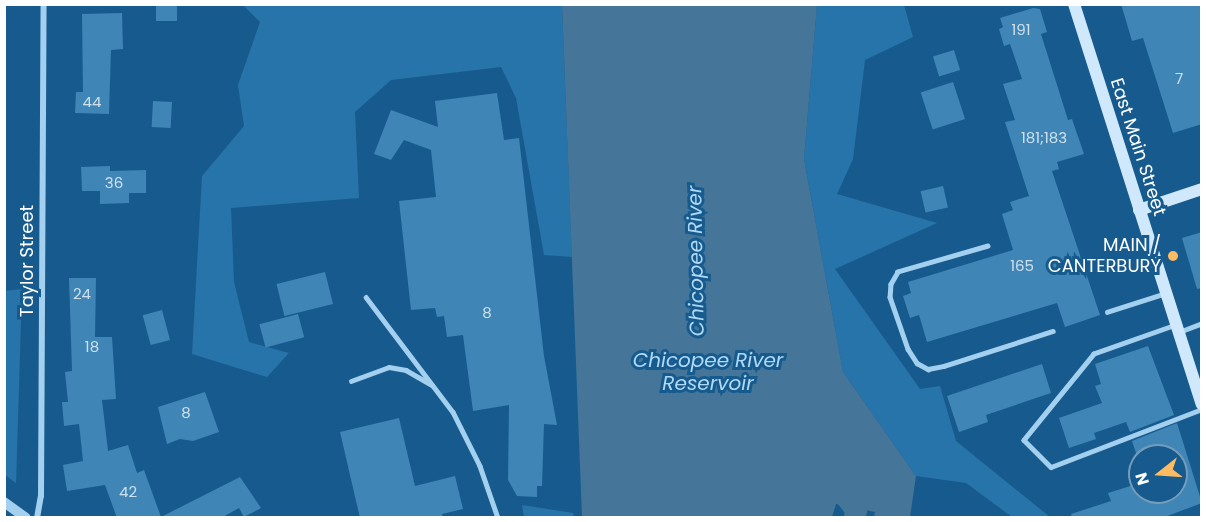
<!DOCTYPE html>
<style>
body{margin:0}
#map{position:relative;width:1206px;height:522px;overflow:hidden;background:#175b8e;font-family:Poppins,sans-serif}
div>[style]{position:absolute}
.green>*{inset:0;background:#2774aa}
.water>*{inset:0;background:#45769a}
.canal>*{height:22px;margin:-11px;padding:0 11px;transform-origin:11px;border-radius:11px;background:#45769a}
.building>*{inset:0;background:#3f85b6;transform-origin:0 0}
.service>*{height:4.5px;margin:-2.25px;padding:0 2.25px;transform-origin:2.25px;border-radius:2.25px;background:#a3d0ef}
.minor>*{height:6px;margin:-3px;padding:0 3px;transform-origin:3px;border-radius:3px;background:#a3d0ef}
.tertiary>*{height:10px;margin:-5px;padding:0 5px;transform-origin:5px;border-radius:5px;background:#a3d0ef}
.secondary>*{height:12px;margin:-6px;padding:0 6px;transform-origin:6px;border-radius:6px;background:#d0e8fb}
.dots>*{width:16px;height:16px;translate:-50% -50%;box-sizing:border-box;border:3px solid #175b8e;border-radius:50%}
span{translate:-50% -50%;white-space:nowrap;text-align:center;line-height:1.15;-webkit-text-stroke:6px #175b8e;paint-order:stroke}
.number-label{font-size:15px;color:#cfe0ed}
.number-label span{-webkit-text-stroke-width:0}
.street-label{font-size:18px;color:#fff}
.poi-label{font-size:18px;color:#fff}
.right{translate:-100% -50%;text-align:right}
.water-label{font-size:20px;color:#afd9f6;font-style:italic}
.frame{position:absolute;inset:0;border:6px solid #fff;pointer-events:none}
.north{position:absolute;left:1128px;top:444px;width:60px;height:60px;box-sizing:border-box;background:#175b8e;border:2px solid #749dbb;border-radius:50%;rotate:253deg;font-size:16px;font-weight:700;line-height:24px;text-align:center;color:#fff}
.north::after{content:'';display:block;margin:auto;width:21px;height:27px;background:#ffbb61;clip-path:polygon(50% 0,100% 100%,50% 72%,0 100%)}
</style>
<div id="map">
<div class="green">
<i style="clip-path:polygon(243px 5px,562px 5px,572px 257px,544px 255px,516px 98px,501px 67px,391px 80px,355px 112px,359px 198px,231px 208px,234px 282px,249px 342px,289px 353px,267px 377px,192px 354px,202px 176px,244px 126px,238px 85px,260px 22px)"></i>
<i style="clip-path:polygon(817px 5px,904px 5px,913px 37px,865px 60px,853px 159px,837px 194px,937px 223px,835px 269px,920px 389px,940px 386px,956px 441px,1050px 517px,1012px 517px,966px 483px,916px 476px,843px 372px,804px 159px)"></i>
<i style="clip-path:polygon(22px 289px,16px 483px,5px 475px,4px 291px)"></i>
<i style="clip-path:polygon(522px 505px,573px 513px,574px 517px,524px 517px)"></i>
</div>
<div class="water">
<i style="clip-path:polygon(562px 5px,817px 5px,804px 159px,843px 372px,916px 476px,910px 517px,874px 517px,875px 512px,836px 504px,832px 517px,582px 517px)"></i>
</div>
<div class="canal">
<i style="left:837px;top:485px;width:31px;rotate:52deg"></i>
<i style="left:856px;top:509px;width:9px;rotate:96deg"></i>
</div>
<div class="building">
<i style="left:156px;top:4px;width:21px;height:17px"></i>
<i style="clip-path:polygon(1121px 4px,1202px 4px,1202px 124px,1173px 133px,1143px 38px,1132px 41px)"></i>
<i style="clip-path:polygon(1033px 8px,1040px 9px,1047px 32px,1041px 34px,1068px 120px,1072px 119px,1084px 154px,1057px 162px,1059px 169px,1052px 171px,1100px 315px,1065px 327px,1057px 303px,927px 342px,919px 315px,910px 318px,903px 296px,911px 293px,908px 282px,1013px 250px,1002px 214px,1013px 210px,1010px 202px,1029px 196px,1005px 122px,1015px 120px,1003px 84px,1022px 79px,1010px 44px,1004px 46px,999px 29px,1003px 27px,1000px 18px)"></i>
<i style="clip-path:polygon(122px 13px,123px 49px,111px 50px,109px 114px,75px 113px,76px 92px,83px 92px,82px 14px)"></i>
<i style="left:954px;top:50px;width:21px;height:22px;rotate:73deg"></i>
<i style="left:953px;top:82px;width:39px;height:34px;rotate:72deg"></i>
<i style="clip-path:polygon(497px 93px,504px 140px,519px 138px,544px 356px,557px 425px,544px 424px,542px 486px,537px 486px,537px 497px,517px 496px,508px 480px,509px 405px,473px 411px,463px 335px,447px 337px,444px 316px,437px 317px,435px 308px,411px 310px,399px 201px,436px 197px,431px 150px,404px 140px,391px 160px,374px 154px,391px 110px,438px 127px,435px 101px)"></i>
<i style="left:153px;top:101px;width:19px;height:26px;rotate:3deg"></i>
<i style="clip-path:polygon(110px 166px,110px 171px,146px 170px,146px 193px,129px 193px,129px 203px,100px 204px,100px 191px,82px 191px,81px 167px)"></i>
<i style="left:943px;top:186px;width:22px;height:23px;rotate:77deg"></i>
<i style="clip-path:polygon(1202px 232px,1202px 288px,1197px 289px,1182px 238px)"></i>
<i style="left:325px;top:272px;width:33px;height:50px;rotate:76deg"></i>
<i style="clip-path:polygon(69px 278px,96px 278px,95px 337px,112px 337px,116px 399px,102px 400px,108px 451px,128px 445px,137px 473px,144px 470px,161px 517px,240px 477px,261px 508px,244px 517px,239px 508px,221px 518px,117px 518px,105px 485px,67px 491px,63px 465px,83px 461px,79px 424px,64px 426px,62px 402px,68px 402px,65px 372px,72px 371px)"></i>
<i style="left:162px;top:310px;width:31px;height:20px;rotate:75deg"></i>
<i style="left:298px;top:314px;width:24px;height:40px;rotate:75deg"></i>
<i style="clip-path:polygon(1148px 346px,1174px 415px,1130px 432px,1126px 422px,1094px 433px,1096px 439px,1069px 448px,1059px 418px,1102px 403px,1095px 386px,1101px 384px,1095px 364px)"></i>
<i style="clip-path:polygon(1042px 364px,1051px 393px,986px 415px,988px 422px,959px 432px,947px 396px)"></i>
<i style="clip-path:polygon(205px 392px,219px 432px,193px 441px,180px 439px,167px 444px,158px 407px)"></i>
<i style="clip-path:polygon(399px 418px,415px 486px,455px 476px,463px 509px,442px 514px,443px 518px,360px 518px,340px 432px)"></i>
<i style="clip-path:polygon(1177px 423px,1202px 503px,1162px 518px,1072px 518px,1071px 514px,1111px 501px,1108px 493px,1140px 483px,1140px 492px,1176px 492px,1176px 456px,1137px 456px,1132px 441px)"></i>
</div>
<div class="service">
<i style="left:988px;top:246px;width:94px;rotate:163.9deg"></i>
<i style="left:898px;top:272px;width:14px;rotate:120deg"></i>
<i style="left:891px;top:284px;width:13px;rotate:94deg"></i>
<i style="left:890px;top:297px;width:55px;rotate:70.9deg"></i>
<i style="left:908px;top:349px;width:17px;rotate:57deg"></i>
<i style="left:917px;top:363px;width:13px;rotate:29deg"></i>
<i style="left:928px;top:369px;width:16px;rotate:-11deg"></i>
<i style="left:944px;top:366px;width:114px;rotate:-17.8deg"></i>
<i style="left:366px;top:297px;width:144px;rotate:52.9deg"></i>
<i style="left:453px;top:412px;width:60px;rotate:63.4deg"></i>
<i style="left:480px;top:466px;width:55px;rotate:70.9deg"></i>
<i style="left:1107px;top:312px;width:62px;rotate:-17.9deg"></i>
<i style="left:1176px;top:325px;width:87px;rotate:160.5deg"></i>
<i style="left:1094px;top:354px;width:111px;rotate:129.1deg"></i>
<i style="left:1024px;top:440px;width:38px;rotate:45deg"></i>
<i style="left:1051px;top:467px;width:162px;rotate:-21deg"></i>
<i style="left:1179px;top:332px;width:25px;rotate:-21deg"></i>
<i style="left:351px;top:381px;width:40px;rotate:-20.2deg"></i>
<i style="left:389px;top:367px;width:17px;rotate:10deg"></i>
<i style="left:406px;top:370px;width:30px;rotate:30deg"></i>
</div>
<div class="minor">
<i style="left:37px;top:518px;width:22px;rotate:-80deg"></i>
<i style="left:41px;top:496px;width:492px;rotate:-89.7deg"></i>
</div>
<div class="tertiary">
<i style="left:4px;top:502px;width:27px;rotate:36deg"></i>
</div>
<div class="secondary">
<i style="left:1074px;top:4px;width:420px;rotate:72.3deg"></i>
<i style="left:1139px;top:210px;width:66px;rotate:-18.4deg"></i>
</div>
<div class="dots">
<i style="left:1173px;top:256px;background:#ffbb61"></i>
</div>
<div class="number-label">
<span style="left:1021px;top:30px">191</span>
<span style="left:1179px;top:79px">7</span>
<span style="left:92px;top:102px">44</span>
<span style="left:1044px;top:138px">181;183</span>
<span style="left:114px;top:183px">36</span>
<span style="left:1022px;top:266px">165</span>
<span style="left:82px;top:294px">24</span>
<span style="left:487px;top:313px">8</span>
<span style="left:92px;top:347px">18</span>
<span style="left:186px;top:413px">8</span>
<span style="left:128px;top:492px">42</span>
</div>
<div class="street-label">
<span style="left:1138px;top:147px;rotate:72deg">East Main Street</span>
<span style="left:27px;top:261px;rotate:-90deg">Taylor Street</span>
</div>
<div class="poi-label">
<span class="right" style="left:1161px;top:256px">MAIN /<br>CANTERBURY</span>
</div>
<div class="water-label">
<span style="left:696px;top:261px;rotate:-91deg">Chicopee River</span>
<span style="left:708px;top:372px">Chicopee River<br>Reservoir</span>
</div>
<div class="frame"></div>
<div class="north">N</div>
</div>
